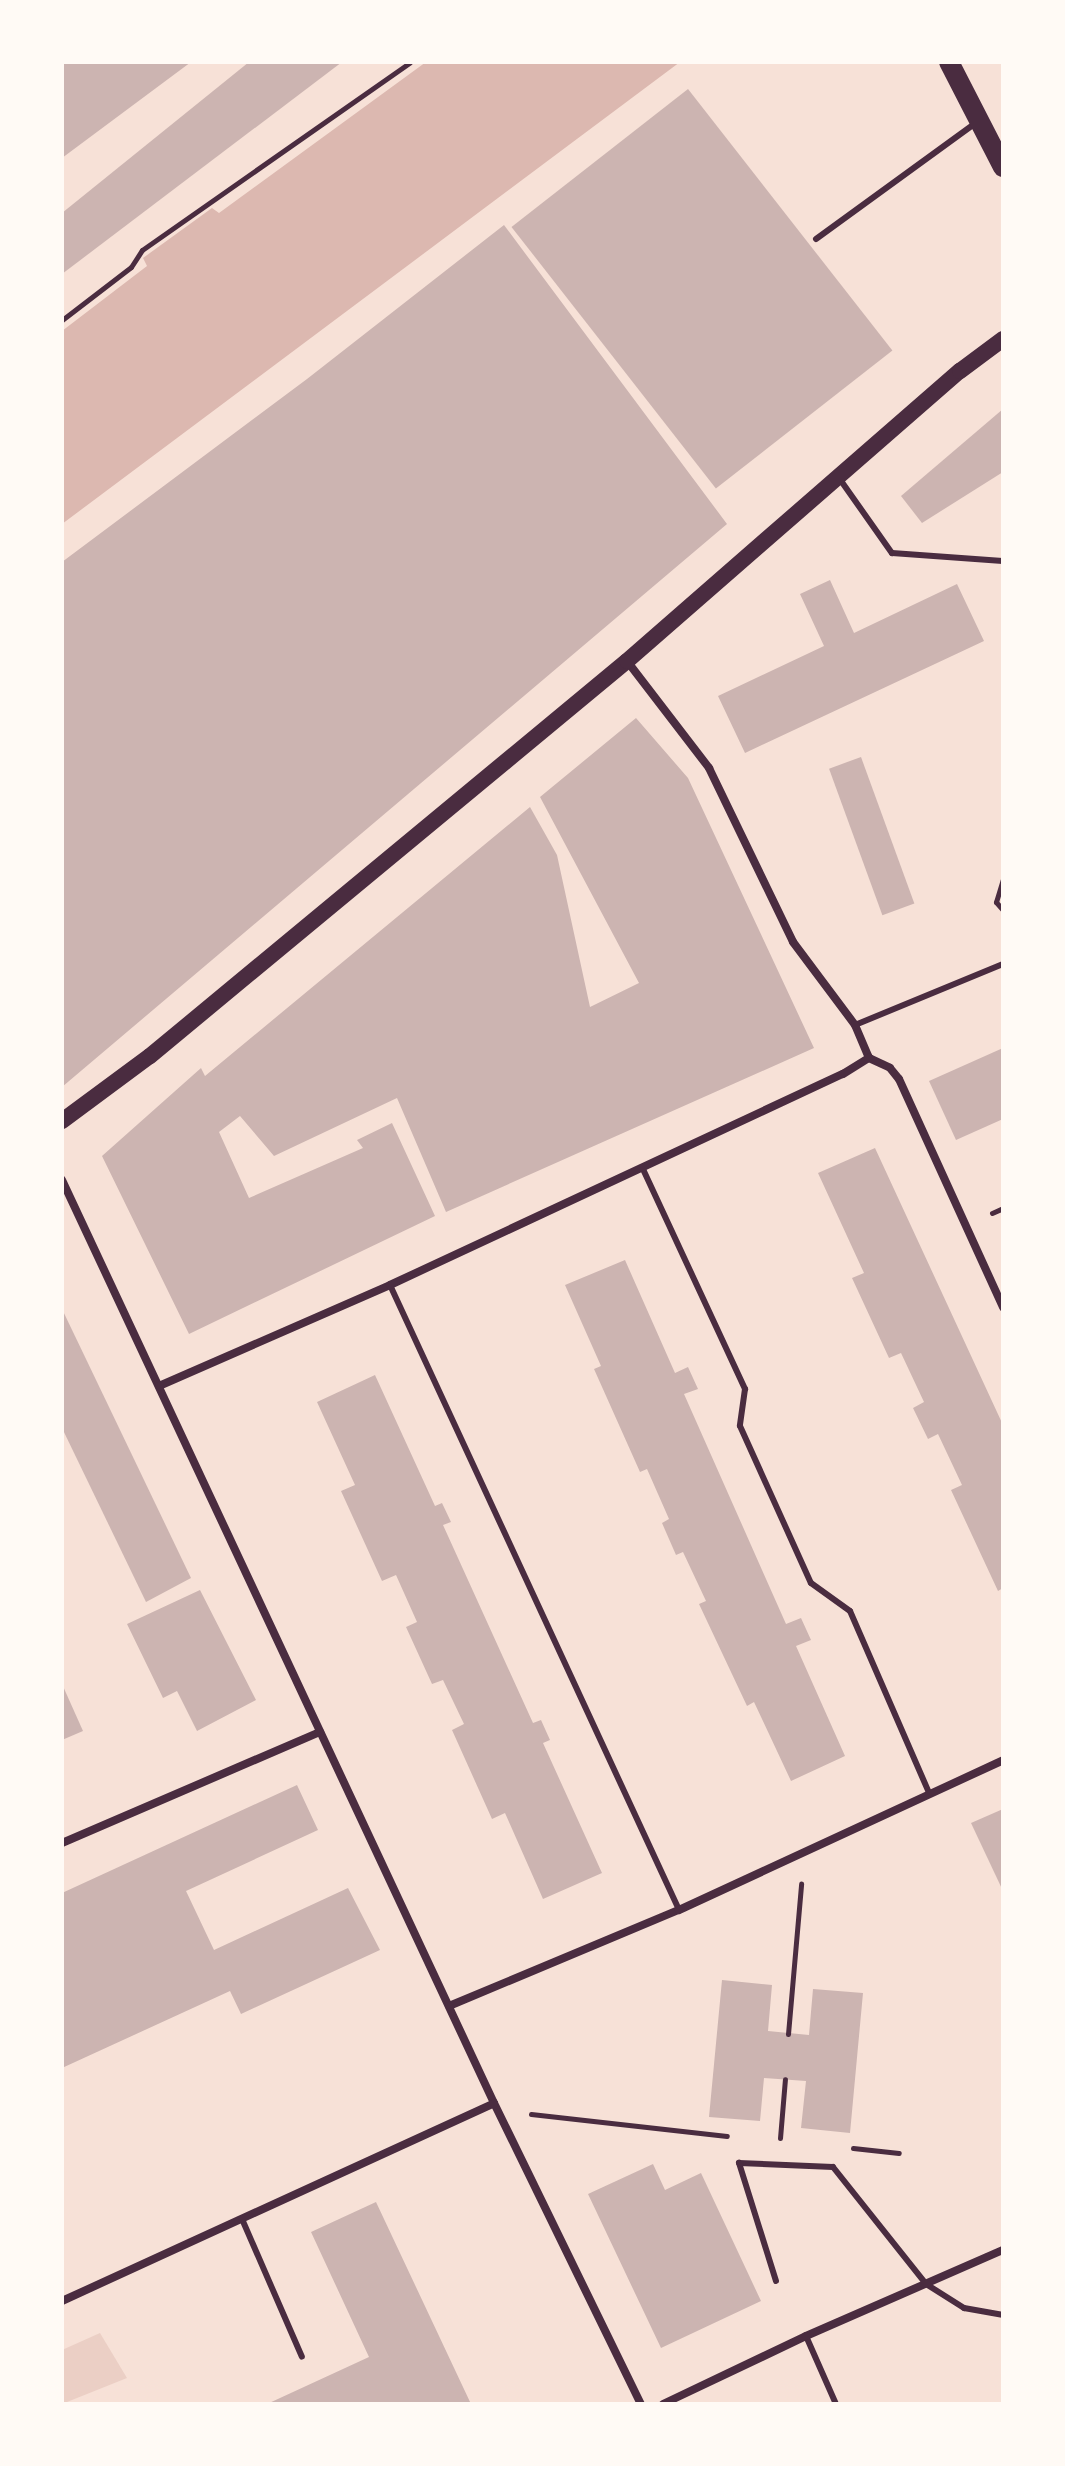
<!DOCTYPE html>
<style>
body{margin:0}
#map{position:relative;width:1065px;height:2466px;overflow:hidden;background:#f7e1d7;font-family:Inter,sans-serif}
div>[style]{position:absolute}
.green>*{inset:0;background:#ebcfc5}
.water>*{inset:0;background:#dcb8b0}
.building>*{inset:0;background:#ccb4b1;transform-origin:0 0}
.path>*{height:5px;margin:-2.5px;padding:0 2.5px;transform-origin:2.5px;border-radius:2.5px;background:#4a2c40}
.service>*{height:6px;margin:-3px;padding:0 3px;transform-origin:3px;border-radius:3px;background:#4a2c40}
.minor>*{height:8px;margin:-4px;padding:0 4px;transform-origin:4px;border-radius:4px;background:#4a2c40}
.secondary>*{height:16px;margin:-8px;padding:0 8px;transform-origin:8px;border-radius:8px;background:#4a2c40}
.primary>*{height:20px;margin:-10px;padding:0 10px;transform-origin:10px;border-radius:10px;background:#4a2c40}
span{translate:-50% -50%;white-space:nowrap;text-align:center;line-height:1.15;-webkit-text-stroke:7px #fffaf5;paint-order:stroke}
.frame{position:absolute;inset:0;border:64px solid #fffaf5;pointer-events:none}
</style>
<div id="map">
<div class="green">
<i style="clip-path:polygon(100px 2333px,127px 2378px,62px 2404px,62px 2350px)"></i>
</div>
<div class="water">
<i style="clip-path:polygon(426px 62px,680px 62px,62px 524px,62px 331px,147px 266px,143px 258px,212px 208px,219px 213px)"></i>
</div>
<div class="building">
<i style="clip-path:polygon(62px 62px,191px 62px,62px 158px)"></i>
<i style="clip-path:polygon(249px 62px,342px 62px,62px 274px,62px 213px)"></i>
<i style="left:688px;top:89px;width:332px;height:224px;rotate:52deg"></i>
<i style="clip-path:polygon(504px 225px,727px 524px,62px 1087px,62px 562px,307px 379px)"></i>
<i style="clip-path:polygon(1003px 409px,1003px 472px,922px 523px,901px 496px)"></i>
<i style="clip-path:polygon(830px 580px,854px 633px,957px 584px,984px 641px,745px 753px,718px 696px,824px 646px,800px 594px)"></i>
<i style="clip-path:polygon(636px 718px,688px 778px,814px 1048px,446px 1212px,397px 1098px,274px 1156px,240px 1116px,219px 1132px,249px 1198px,363px 1148px,357px 1140px,392px 1123px,435px 1216px,189px 1334px,102px 1156px,201px 1068px,205px 1076px,530px 807px,557px 855px,590px 1007px,639px 983px,540px 797px)"></i>
<i style="left:861px;top:757px;width:156px;height:34px;rotate:70deg"></i>
<i style="clip-path:polygon(1003px 1048px,1003px 1119px,956px 1140px,929px 1081px)"></i>
<i style="clip-path:polygon(875px 1148px,1003px 1425px,1003px 1588px,998px 1591px,951px 1490px,962px 1485px,938px 1434px,928px 1439px,913px 1408px,924px 1402px,901px 1353px,889px 1358px,852px 1278px,864px 1273px,818px 1173px)"></i>
<i style="clip-path:polygon(625px 1260px,675px 1373px,688px 1367px,698px 1389px,684px 1394px,786px 1624px,801px 1618px,811px 1640px,796px 1646px,845px 1756px,791px 1781px,754px 1702px,747px 1706px,699px 1604px,706px 1601px,683px 1552px,676px 1555px,662px 1523px,669px 1519px,647px 1469px,640px 1472px,594px 1369px,601px 1366px,565px 1285px)"></i>
<i style="clip-path:polygon(62px 1309px,191px 1578px,146px 1602px,62px 1428px)"></i>
<i style="clip-path:polygon(375px 1375px,435px 1506px,442px 1503px,451px 1522px,443px 1525px,533px 1723px,541px 1720px,550px 1740px,543px 1743px,602px 1873px,543px 1899px,505px 1813px,492px 1819px,452px 1730px,464px 1724px,443px 1680px,432px 1684px,406px 1627px,417px 1622px,396px 1575px,382px 1581px,341px 1491px,355px 1485px,317px 1402px)"></i>
<i style="clip-path:polygon(200px 1590px,256px 1700px,197px 1731px,177px 1691px,163px 1698px,127px 1624px)"></i>
<i style="clip-path:polygon(62px 1684px,83px 1731px,62px 1740px)"></i>
<i style="clip-path:polygon(297px 1785px,318px 1830px,186px 1891px,214px 1950px,348px 1888px,380px 1950px,241px 2014px,230px 1991px,62px 2068px,62px 1893px)"></i>
<i style="clip-path:polygon(1003px 1809px,1003px 1891px,971px 1823px)"></i>
<i style="clip-path:polygon(722px 1980px,772px 1985px,768px 2031px,809px 2035px,813px 1989px,863px 1993px,850px 2133px,801px 2128px,806px 2081px,764px 2078px,760px 2121px,709px 2117px)"></i>
<i style="clip-path:polygon(653px 2164px,665px 2190px,701px 2173px,761px 2301px,661px 2348px,588px 2194px)"></i>
<i style="clip-path:polygon(376px 2202px,471px 2404px,267px 2404px,369px 2357px,311px 2232px)"></i>
</div>
<div class="path">
<i style="left:62px;top:320px;width:87px;rotate:-37.5deg"></i>
<i style="left:131px;top:267px;width:20px;rotate:-57deg"></i>
<i style="left:142px;top:250px;width:327px;rotate:-35deg"></i>
<i style="left:1003px;top:879px;width:24px;rotate:107deg"></i>
<i style="left:996px;top:902px;width:11px;rotate:49deg"></i>
<i style="left:992px;top:1213px;width:12px;rotate:-24deg"></i>
<i style="left:788px;top:2034px;width:151px;rotate:-85deg"></i>
<i style="left:531px;top:2114px;width:197px;rotate:6.4deg"></i>
<i style="left:780px;top:2138px;width:59px;rotate:-85.2deg"></i>
<i style="left:853px;top:2148px;width:46px;rotate:6.2deg"></i>
</div>
<div class="service">
<i style="left:816px;top:239px;width:199px;rotate:-36deg"></i>
<i style="left:839px;top:478px;width:92px;rotate:54.8deg"></i>
<i style="left:892px;top:553px;width:111px;rotate:4.1deg"></i>
<i style="left:855px;top:1025px;width:160px;rotate:-22.4deg"></i>
<i style="left:642px;top:1167px;width:245px;rotate:65.1deg"></i>
<i style="left:745px;top:1389px;width:37px;rotate:98deg"></i>
<i style="left:740px;top:1426px;width:172px;rotate:65.7deg"></i>
<i style="left:811px;top:1583px;width:48px;rotate:35.7deg"></i>
<i style="left:850px;top:1611px;width:198px;rotate:66.5deg"></i>
<i style="left:390px;top:1285px;width:689px;rotate:65.18deg"></i>
<i style="left:242px;top:2219px;width:150px;rotate:66.5deg"></i>
<i style="left:776px;top:2281px;width:124px;rotate:-107.4deg"></i>
<i style="left:739px;top:2163px;width:94px;rotate:2.4deg"></i>
<i style="left:833px;top:2167px;width:149px;rotate:51.5deg"></i>
<i style="left:926px;top:2284px;width:45px;rotate:32.3deg"></i>
<i style="left:964px;top:2308px;width:40px;rotate:10deg"></i>
<i style="left:806px;top:2336px;width:74px;rotate:66.2deg"></i>
</div>
<div class="minor">
<i style="left:627px;top:661px;width:135px;rotate:52.5deg"></i>
<i style="left:709px;top:768px;width:193px;rotate:64.2deg"></i>
<i style="left:793px;top:942px;width:104px;rotate:53.2deg"></i>
<i style="left:855px;top:1025px;width:36px;rotate:67deg"></i>
<i style="left:869px;top:1058px;width:23px;rotate:25deg"></i>
<i style="left:890px;top:1068px;width:14px;rotate:51deg"></i>
<i style="left:899px;top:1079px;width:251px;rotate:65.5deg"></i>
<i style="left:62px;top:1180px;width:1019px;rotate:64.92deg"></i>
<i style="left:494px;top:2103px;width:335px;rotate:64deg"></i>
<i style="left:159px;top:1386px;width:252px;rotate:-23.6deg"></i>
<i style="left:390px;top:1285px;width:500px;rotate:-25deg"></i>
<i style="left:843px;top:1074px;width:31px;rotate:-32deg"></i>
<i style="left:62px;top:1843px;width:281px;rotate:-23.3deg"></i>
<i style="left:449px;top:2006px;width:249px;rotate:-22.7deg"></i>
<i style="left:679px;top:1910px;width:357px;rotate:-24.8deg"></i>
<i style="left:62px;top:2301px;width:475px;rotate:-24.6deg"></i>
<i style="left:663px;top:2404px;width:158px;rotate:-25.4deg"></i>
<i style="left:806px;top:2336px;width:215px;rotate:-23.6deg"></i>
</div>
<div class="secondary">
<i style="left:62px;top:1121px;width:109px;rotate:-36.5deg"></i>
<i style="left:150px;top:1056px;width:619px;rotate:-39.63deg"></i>
<i style="left:627px;top:661px;width:442px;rotate:-41.1deg"></i>
<i style="left:960px;top:371px;width:54px;rotate:-36.7deg"></i>
</div>
<div class="primary">
<i style="left:949px;top:62px;width:118px;rotate:62.8deg"></i>
</div>
<div class="frame"></div>
</div>
